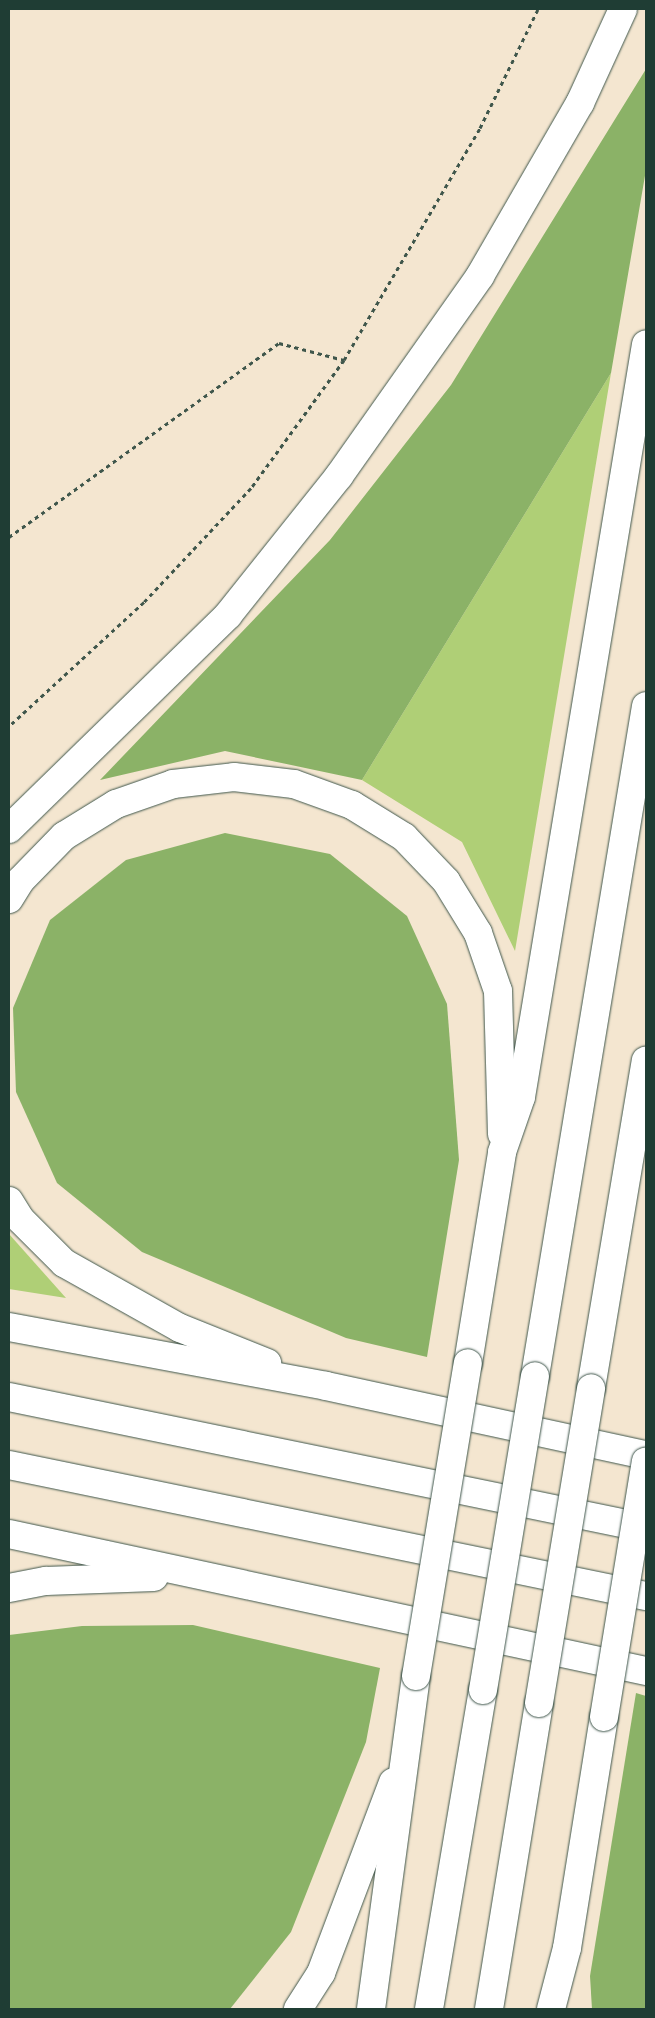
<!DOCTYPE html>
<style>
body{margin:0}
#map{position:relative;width:655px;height:2018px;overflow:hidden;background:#f4e6d0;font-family:"Comic Neue",sans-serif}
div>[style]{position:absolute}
.green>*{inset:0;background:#afcf76}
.forest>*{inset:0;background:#8bb267}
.path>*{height:3px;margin-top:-1.5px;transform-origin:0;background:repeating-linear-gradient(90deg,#3f564b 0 4px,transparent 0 8px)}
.roads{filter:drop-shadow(0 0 1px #3f564b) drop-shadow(0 0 1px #3f564b)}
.highway>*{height:28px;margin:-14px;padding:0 14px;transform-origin:14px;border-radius:14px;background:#fff}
.bridges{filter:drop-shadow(0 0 1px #3f564b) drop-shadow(0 0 1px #3f564b)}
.highway-bridge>*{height:28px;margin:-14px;padding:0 14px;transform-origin:14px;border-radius:14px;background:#fff}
span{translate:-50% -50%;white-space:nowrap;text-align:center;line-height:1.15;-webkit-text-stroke:4px #f7f3e8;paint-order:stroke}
.frame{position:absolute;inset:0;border:10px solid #1f3d34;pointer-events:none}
</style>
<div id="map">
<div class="green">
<i style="clip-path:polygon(611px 373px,515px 951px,462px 842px,362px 780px)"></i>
<i style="clip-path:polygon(9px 1234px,66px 1298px,9px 1289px)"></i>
</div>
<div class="forest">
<i style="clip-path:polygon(646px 69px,646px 170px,611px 373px,362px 780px,225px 751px,100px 780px,330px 540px,451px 385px)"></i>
<i style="clip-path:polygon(225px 833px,330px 854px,407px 916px,447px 1004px,459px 1160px,427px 1357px,346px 1338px,142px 1252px,57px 1183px,16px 1092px,13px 1008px,50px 920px,126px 860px)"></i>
<i style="clip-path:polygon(193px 1625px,380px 1668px,366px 1742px,291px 1932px,230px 2009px,9px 2009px,9px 1635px,82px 1626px)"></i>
<i style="clip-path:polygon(636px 1693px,646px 1696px,646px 2009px,592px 2009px,590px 1976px)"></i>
</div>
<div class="path">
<i style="left:344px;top:360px;width:269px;rotate:-59.6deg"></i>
<i style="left:480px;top:128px;width:132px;rotate:-64deg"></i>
<i style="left:9px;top:537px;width:332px;rotate:-35.7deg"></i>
<i style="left:279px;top:343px;width:67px;rotate:14.7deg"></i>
<i style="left:344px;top:360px;width:158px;rotate:126deg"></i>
<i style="left:251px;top:488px;width:156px;rotate:133.2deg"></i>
<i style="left:144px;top:602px;width:183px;rotate:137.4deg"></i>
</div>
<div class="roads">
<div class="highway">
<i style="left:9px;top:829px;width:306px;rotate:-44.3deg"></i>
<i style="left:228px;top:615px;width:178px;rotate:-51.4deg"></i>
<i style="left:339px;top:476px;width:245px;rotate:-54.8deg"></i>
<i style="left:480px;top:276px;width:200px;rotate:-60deg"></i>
<i style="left:580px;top:103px;width:103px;rotate:-65.4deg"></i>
<i style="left:9px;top:899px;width:22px;rotate:-58deg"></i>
<i style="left:21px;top:880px;width:62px;rotate:-45.7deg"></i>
<i style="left:64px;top:836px;width:61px;rotate:-31.6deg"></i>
<i style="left:116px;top:804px;width:60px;rotate:-19.3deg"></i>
<i style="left:173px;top:784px;width:61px;rotate:-6.5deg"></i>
<i style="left:234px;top:777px;width:60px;rotate:6.7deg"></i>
<i style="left:294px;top:784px;width:62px;rotate:19.9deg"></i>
<i style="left:352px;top:805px;width:61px;rotate:31.6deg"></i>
<i style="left:404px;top:837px;width:61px;rotate:46.3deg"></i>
<i style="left:446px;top:881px;width:61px;rotate:58.4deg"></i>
<i style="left:478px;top:933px;width:61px;rotate:71deg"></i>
<i style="left:498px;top:991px;width:143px;rotate:88.4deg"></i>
<i style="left:9px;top:1201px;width:22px;rotate:58deg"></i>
<i style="left:21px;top:1220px;width:61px;rotate:45deg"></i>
<i style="left:64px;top:1263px;width:133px;rotate:29.3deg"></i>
<i style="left:180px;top:1328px;width:94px;rotate:21.9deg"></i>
<i style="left:9px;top:1327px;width:322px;rotate:10.5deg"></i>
<i style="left:326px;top:1386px;width:327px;rotate:12.2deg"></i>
<i style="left:468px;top:1363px;width:214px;rotate:-80.8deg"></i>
<i style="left:502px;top:1152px;width:58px;rotate:-70.9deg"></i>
<i style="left:521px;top:1097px;width:763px;rotate:-80.57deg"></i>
<i style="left:535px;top:1376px;width:679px;rotate:-80.59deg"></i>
<i style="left:591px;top:1388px;width:332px;rotate:-80.5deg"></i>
<i style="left:9px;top:1397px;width:650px;rotate:11.62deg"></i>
<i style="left:9px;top:1465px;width:650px;rotate:11.62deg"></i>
<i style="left:9px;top:1534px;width:652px;rotate:12.14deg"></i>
<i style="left:9px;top:1588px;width:38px;rotate:-11deg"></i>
<i style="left:46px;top:1581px;width:108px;rotate:-2.1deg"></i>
<i style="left:298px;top:2009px;width:43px;rotate:-57.4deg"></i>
<i style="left:321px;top:1973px;width:204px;rotate:-69.3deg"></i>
<i style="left:371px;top:2009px;width:336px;rotate:-82.3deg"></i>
<i style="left:429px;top:2009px;width:324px;rotate:-80.4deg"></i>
<i style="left:489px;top:2009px;width:310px;rotate:-80.7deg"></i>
<i style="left:551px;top:2009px;width:63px;rotate:-75.3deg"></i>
<i style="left:567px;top:1948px;width:234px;rotate:-80.9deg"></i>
</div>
</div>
<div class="bridges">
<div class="highway-bridge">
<i style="left:416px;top:1676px;width:317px;rotate:-80.6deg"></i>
<i style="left:483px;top:1690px;width:318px;rotate:-80.6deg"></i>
<i style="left:539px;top:1703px;width:319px;rotate:-80.6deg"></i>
<i style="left:604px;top:1717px;width:259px;rotate:-80.7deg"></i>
</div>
</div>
<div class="frame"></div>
</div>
